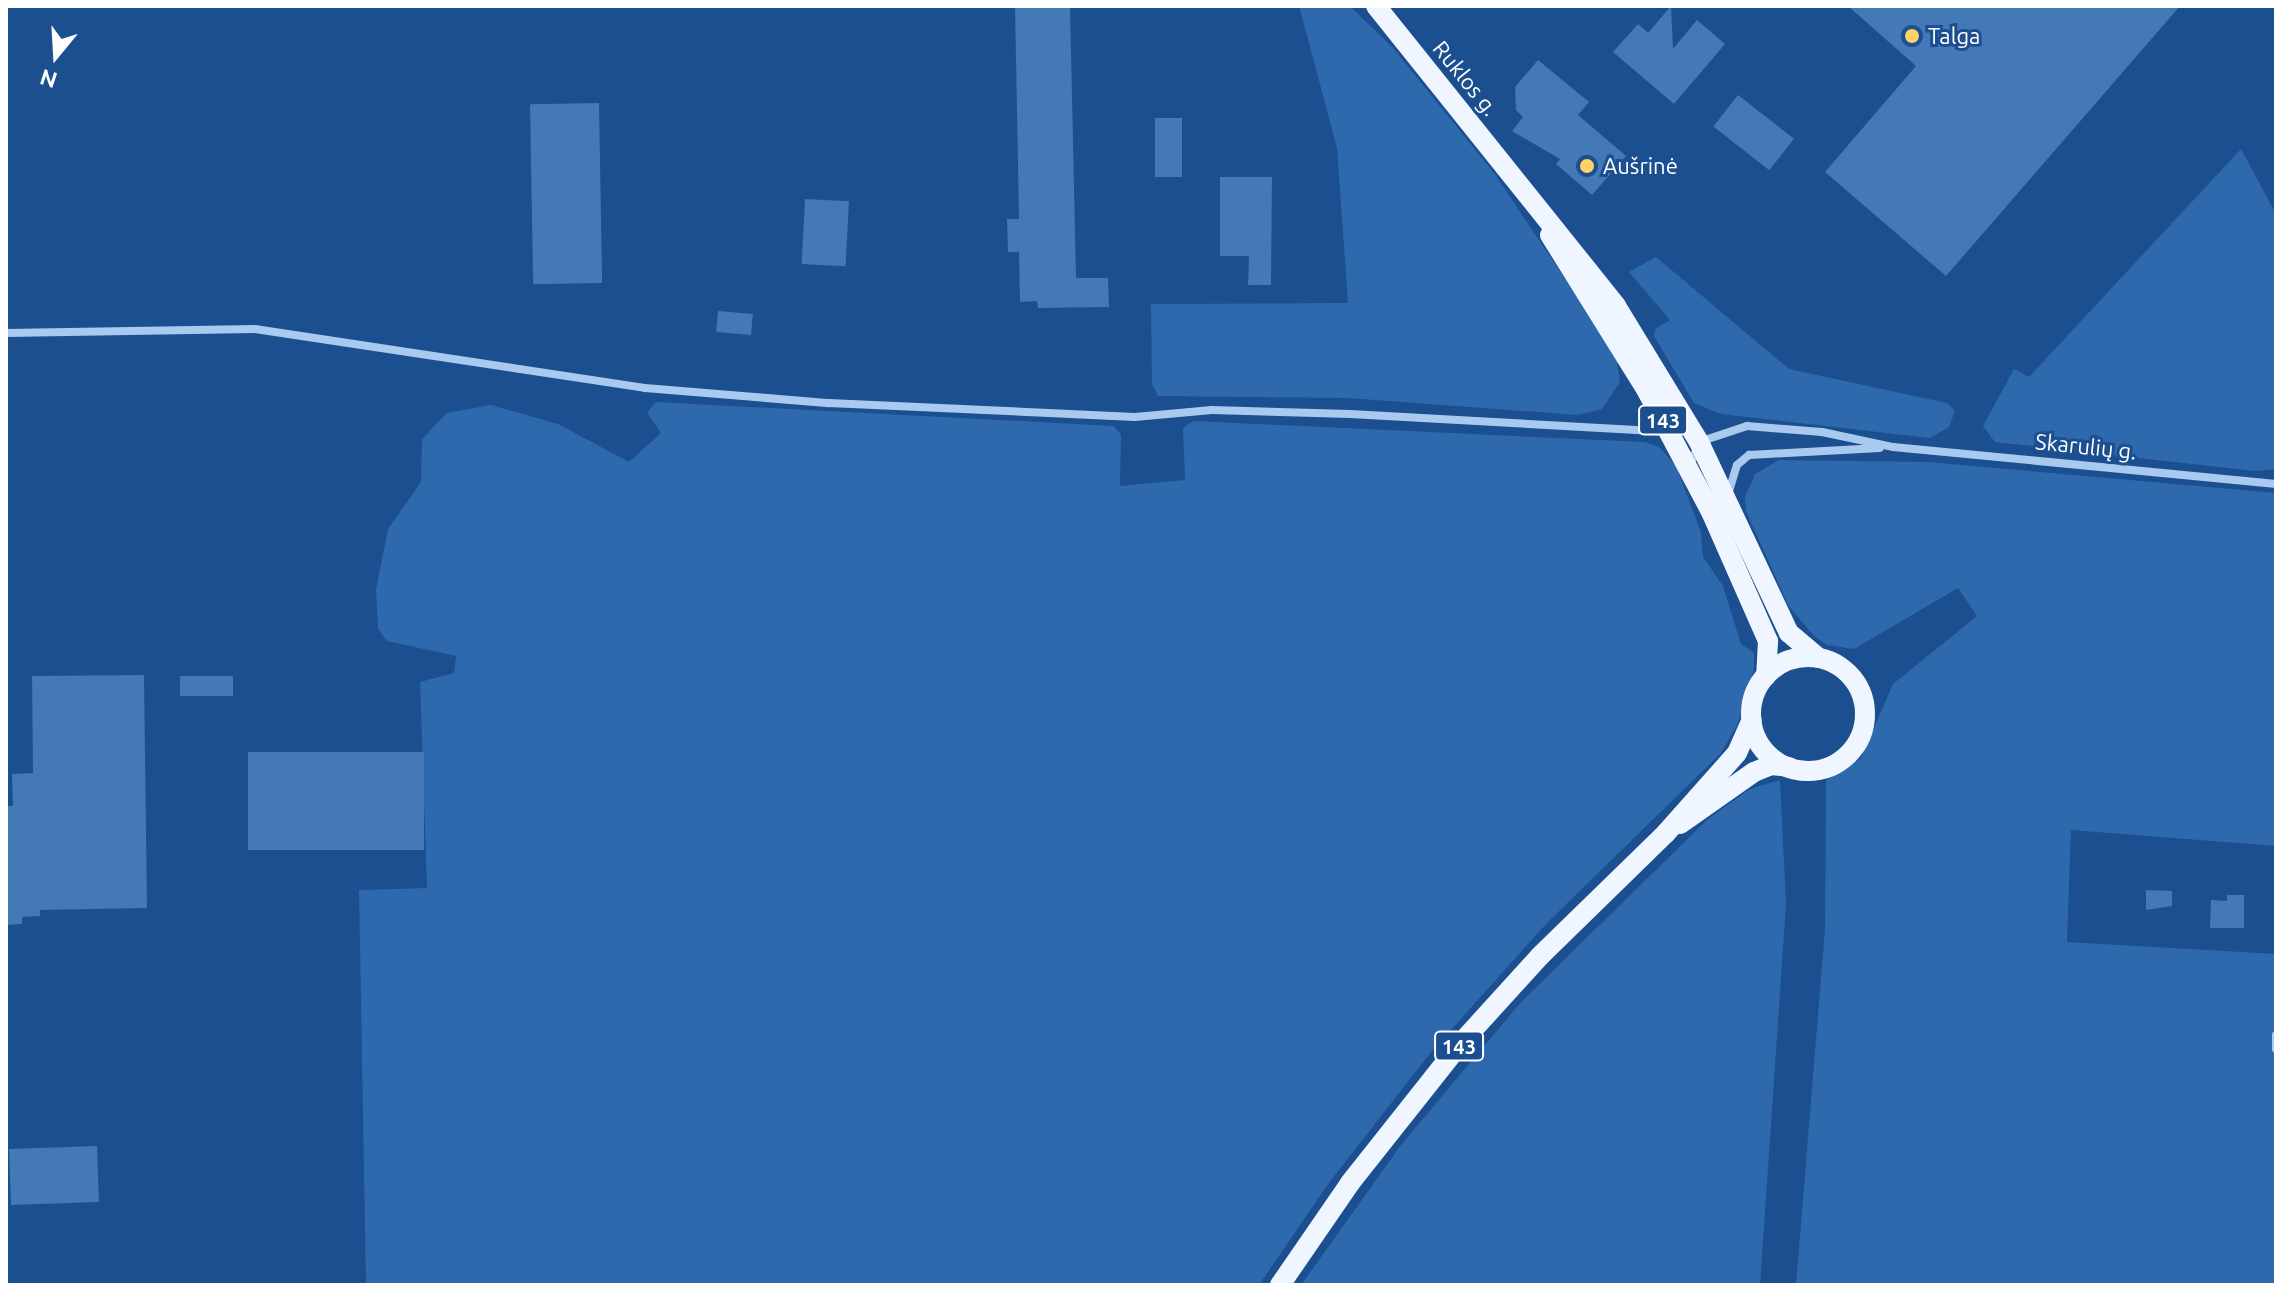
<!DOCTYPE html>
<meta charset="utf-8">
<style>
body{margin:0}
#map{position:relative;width:2282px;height:1291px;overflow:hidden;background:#1b4f8f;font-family:Ubuntu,sans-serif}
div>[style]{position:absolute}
.green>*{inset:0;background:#2e69ad}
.building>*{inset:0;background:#4478b7;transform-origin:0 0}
.minor>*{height:8px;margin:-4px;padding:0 4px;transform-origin:4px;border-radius:4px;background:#a9c9ee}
.primary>*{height:20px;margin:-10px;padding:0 10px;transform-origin:10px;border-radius:10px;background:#f0f6ff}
.primary>.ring{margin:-10px;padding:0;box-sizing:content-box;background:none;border:20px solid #f0f6ff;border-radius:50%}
.dots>*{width:22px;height:22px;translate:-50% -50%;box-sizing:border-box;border:4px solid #1b4f8f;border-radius:50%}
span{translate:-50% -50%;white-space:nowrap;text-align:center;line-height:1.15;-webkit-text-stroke:6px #1b4f8f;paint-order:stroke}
.shield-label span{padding:2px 6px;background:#1b4f8f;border:2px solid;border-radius:6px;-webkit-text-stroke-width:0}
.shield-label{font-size:20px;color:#fff;font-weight:700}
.poi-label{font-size:22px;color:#fff}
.left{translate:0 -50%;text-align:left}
.street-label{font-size:22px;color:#fff}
.frame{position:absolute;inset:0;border:8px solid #fff;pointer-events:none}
.north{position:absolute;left:16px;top:16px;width:80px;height:80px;-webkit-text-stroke:6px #1b4f8f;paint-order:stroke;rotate:198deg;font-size:22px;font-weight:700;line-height:32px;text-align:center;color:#fff}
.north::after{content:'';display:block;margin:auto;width:28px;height:36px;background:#fff;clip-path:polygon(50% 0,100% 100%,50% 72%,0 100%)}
</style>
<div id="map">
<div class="green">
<i style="clip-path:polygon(1299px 6px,1350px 6px,1393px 48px,1494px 173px,1616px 355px,1620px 382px,1602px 409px,1578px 415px,1348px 398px,1158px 396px,1152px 384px,1151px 304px,1348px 303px,1337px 148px)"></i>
<i style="clip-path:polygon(2241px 149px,2276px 214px,2276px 469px,2255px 471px,1995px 442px,1983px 426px,2014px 369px,2029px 377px)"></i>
<i style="clip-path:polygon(1656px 257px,1789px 369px,1947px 403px,1955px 411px,1949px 427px,1930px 438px,1721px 414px,1694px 403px,1654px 336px,1655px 329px,1670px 320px,1629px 272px)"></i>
<i style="clip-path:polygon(656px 402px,1114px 426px,1121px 435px,1120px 486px,1185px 480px,1183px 428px,1193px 421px,1645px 442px,1659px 447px,1676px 466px,1701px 532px,1703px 557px,1723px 586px,1741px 644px,1754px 653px,1754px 669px,1738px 723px,1721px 753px,1547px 923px,1431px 1052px,1328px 1184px,1259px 1285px,366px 1285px,359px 890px,427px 888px,420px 682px,454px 673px,456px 656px,387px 641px,378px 629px,376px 589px,388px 529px,421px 482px,422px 439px,447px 413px,491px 405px,558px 424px,629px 462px,661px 433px,647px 413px)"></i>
<i style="clip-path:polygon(1779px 460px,1928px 462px,2276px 493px,2276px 846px,2071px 830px,2067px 942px,2276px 954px,2276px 1285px,1796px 1285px,1825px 929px,1826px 780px,1861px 758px,1893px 684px,1977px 616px,1958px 588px,1854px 649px,1827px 645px,1814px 636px,1788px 605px,1746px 511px,1745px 497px,1755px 474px)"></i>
<i style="clip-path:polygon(1780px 780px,1786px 904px,1760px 1285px,1301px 1285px,1401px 1145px,1522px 1001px,1708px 819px,1750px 789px)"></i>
</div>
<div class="building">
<i style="clip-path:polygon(1015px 6px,1070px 6px,1076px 278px,1108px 278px,1109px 307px,1038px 308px,1037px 301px,1020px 302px,1019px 252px,1008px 252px,1007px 219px,1019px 219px)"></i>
<i style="clip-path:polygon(1671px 6px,1673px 49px,1697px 20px,1725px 44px,1674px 104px,1613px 52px,1638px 24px,1648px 33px)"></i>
<i style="clip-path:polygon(1848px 6px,2180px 6px,1946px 276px,1825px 172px,1916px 66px)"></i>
<i style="clip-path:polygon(1538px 60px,1589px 102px,1578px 115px,1626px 156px,1592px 195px,1556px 164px,1560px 159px,1512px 131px,1523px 117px,1516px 110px,1515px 87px)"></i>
<i style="left:1738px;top:95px;width:71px;height:40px;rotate:38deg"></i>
<i style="left:599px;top:103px;width:180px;height:69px;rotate:89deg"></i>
<i style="left:1155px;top:118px;width:27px;height:59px"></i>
<i style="clip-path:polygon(1220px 177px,1272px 177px,1271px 285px,1248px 285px,1249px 256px,1220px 256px)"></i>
<i style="left:805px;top:199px;width:44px;height:65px;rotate:3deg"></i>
<i style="left:718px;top:311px;width:35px;height:21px;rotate:5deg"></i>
<i style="clip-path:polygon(144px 675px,147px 908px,40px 910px,40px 916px,22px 917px,22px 924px,6px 925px,6px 806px,13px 806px,12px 774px,33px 773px,32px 676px)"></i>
<i style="left:233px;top:676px;width:20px;height:53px;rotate:90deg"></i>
<i style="left:424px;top:752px;width:98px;height:176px;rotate:90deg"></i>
<i style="clip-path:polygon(2146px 890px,2172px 891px,2172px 906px,2146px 910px)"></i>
<i style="clip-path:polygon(2227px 895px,2244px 895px,2244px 928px,2210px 928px,2211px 900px,2227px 901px)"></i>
<i style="left:97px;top:1146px;width:56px;height:88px;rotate:88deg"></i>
</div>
<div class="minor">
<i style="left:6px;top:333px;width:249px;rotate:-0.9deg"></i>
<i style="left:255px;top:329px;width:394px;rotate:8.6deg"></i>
<i style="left:645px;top:388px;width:185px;rotate:4.7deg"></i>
<i style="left:829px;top:403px;width:306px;rotate:2.6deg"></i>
<i style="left:1135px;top:417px;width:77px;rotate:-5.2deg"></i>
<i style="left:1212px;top:410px;width:138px;rotate:1.7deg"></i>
<i style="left:1350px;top:414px;width:318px;rotate:3.2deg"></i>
<i style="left:1691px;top:464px;width:23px;rotate:-70deg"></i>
<i style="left:1699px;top:442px;width:51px;rotate:-18.4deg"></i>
<i style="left:1747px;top:426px;width:75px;rotate:4.6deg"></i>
<i style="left:1822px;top:432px;width:73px;rotate:11.9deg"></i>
<i style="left:1893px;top:447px;width:385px;rotate:5.5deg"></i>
<i style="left:1729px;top:491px;width:27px;rotate:-73deg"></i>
<i style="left:1737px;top:465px;width:16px;rotate:-40deg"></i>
<i style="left:1749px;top:455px;width:131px;rotate:-3.1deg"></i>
<i style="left:2276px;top:1035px;width:14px;rotate:90deg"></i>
</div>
<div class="primary">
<i style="left:1376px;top:6px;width:384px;rotate:51.3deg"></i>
<i style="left:1616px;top:306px;width:159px;rotate:58.6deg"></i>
<i style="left:1699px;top:442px;width:211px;rotate:64.8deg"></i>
<i style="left:1789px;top:633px;width:39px;rotate:40deg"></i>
<i style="left:1550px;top:235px;width:184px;rotate:58.1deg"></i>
<i style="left:1647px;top:391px;width:139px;rotate:62.1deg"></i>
<i style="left:1712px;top:514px;width:139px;rotate:66.2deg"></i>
<i style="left:1768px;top:641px;width:35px;rotate:93deg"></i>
<i class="ring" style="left:1751px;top:657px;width:94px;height:94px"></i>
<i style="left:1680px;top:824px;width:90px;rotate:-35.1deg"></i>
<i style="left:1754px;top:772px;width:18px;rotate:-22deg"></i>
<i style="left:1771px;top:765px;width:18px;rotate:6deg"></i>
<i style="left:1280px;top:1285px;width:124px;rotate:-55.5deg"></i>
<i style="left:1350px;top:1183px;width:177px;rotate:-51.6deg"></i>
<i style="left:1460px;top:1044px;width:119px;rotate:-47.7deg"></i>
<i style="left:1540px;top:956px;width:176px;rotate:-44.3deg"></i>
<i style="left:1666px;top:833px;width:107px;rotate:-48.4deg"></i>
<i style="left:1737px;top:753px;width:36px;rotate:-66deg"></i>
</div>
<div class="dots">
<i style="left:1912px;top:36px;background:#ffd166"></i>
<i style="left:1587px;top:166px;background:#ffd166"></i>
</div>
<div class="shield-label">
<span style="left:1663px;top:420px">143</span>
<span style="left:1459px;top:1046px">143</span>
</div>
<div class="poi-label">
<span class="left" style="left:1928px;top:36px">Talga</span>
<span class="left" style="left:1603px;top:166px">Aušrinė</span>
</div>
<div class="street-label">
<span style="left:1466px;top:78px;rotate:51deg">Ruklos g.</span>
<span style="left:2086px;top:446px;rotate:6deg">Skarulių g.</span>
</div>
<div class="frame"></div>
<div class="north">N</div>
</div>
